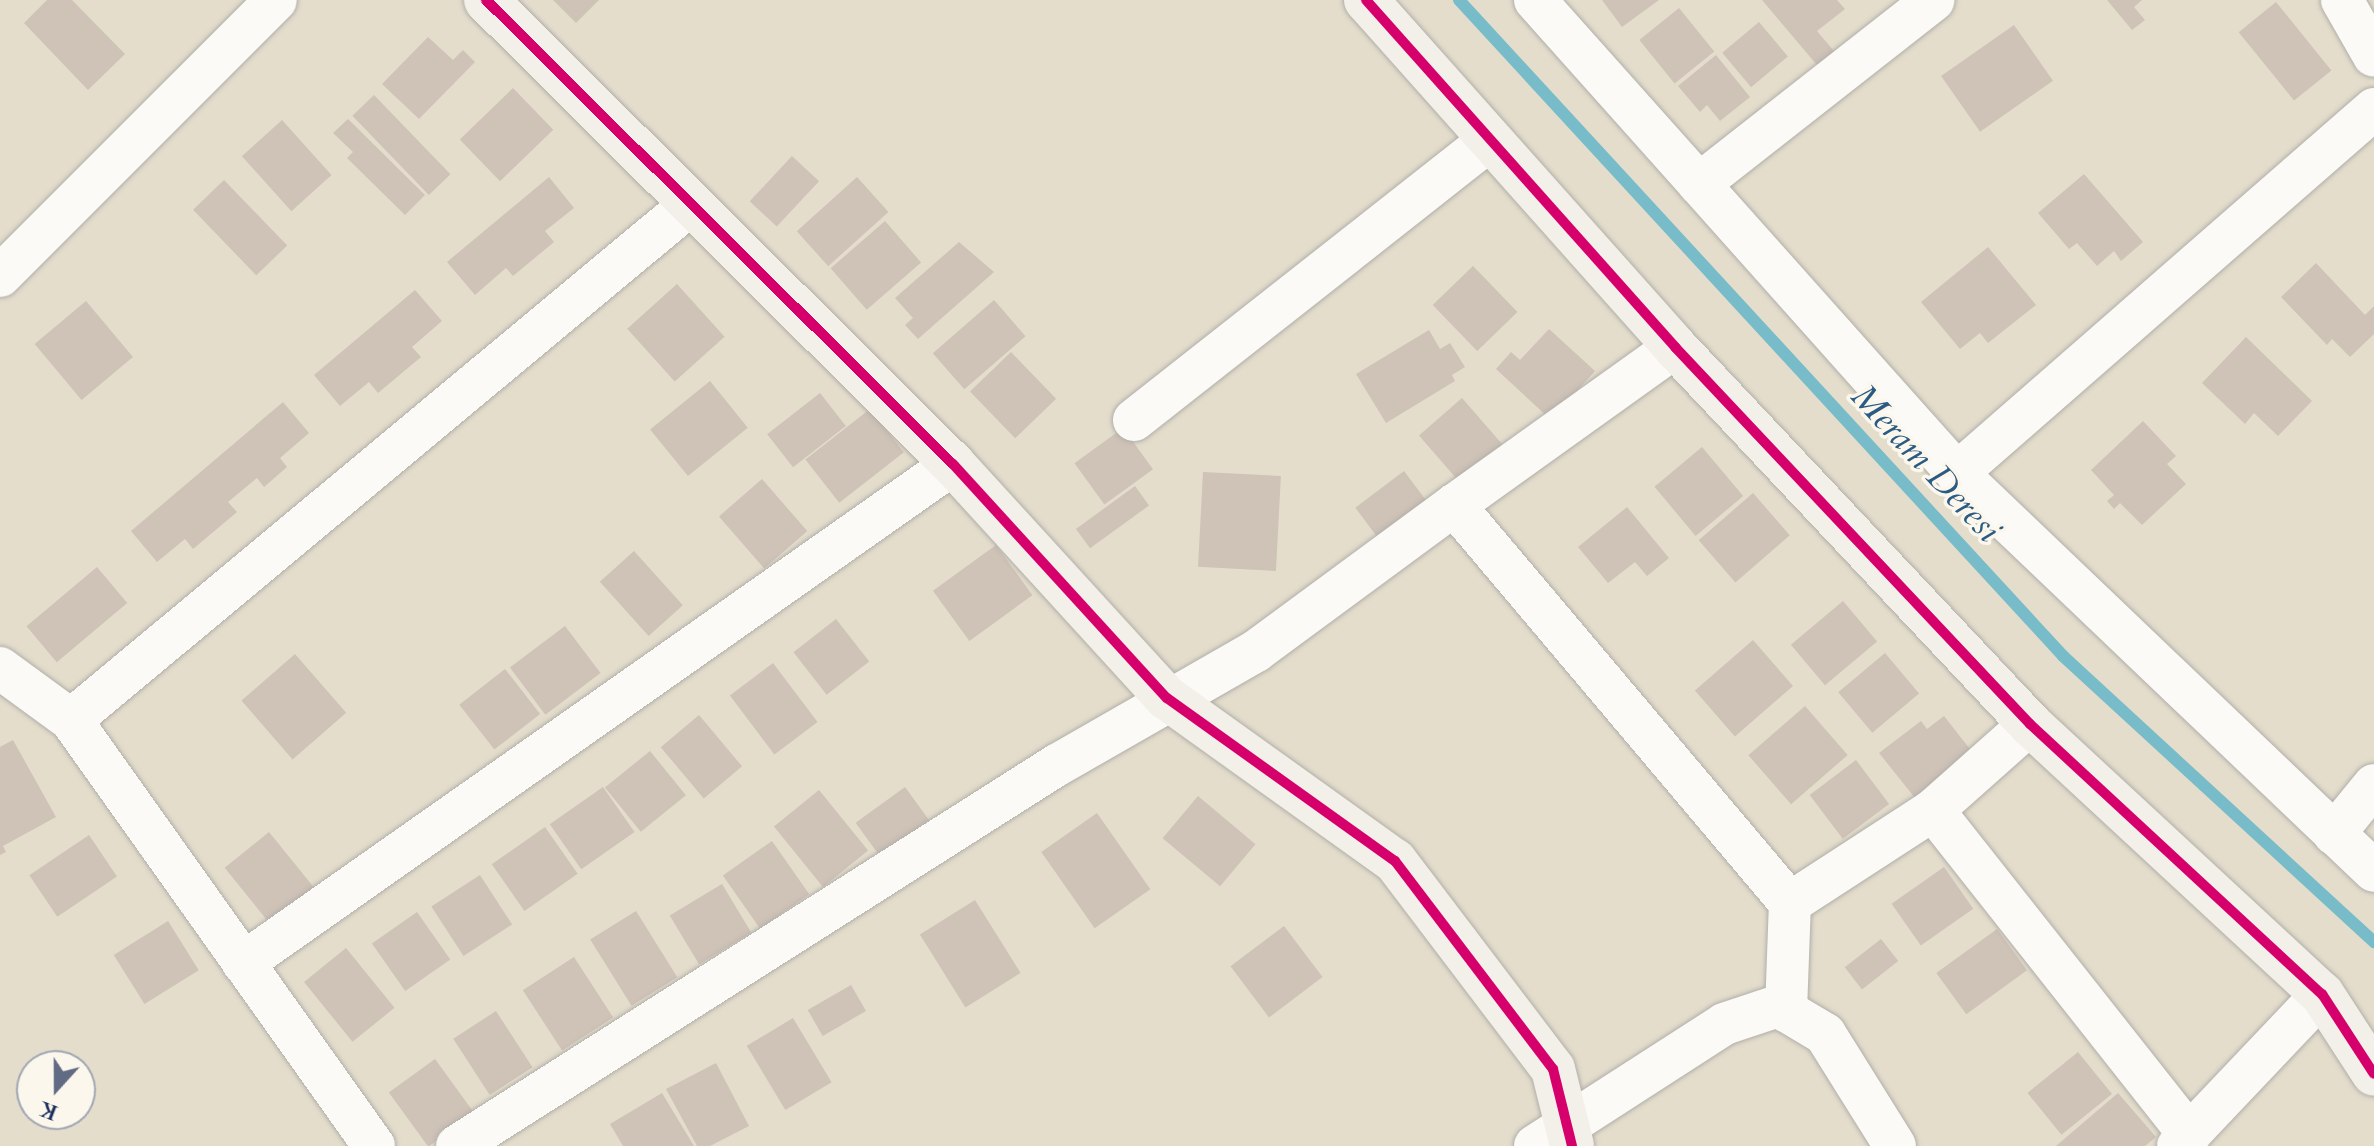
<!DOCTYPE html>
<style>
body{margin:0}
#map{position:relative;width:2374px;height:1146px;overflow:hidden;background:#e4ddcc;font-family:Cardo,serif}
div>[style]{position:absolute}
.stream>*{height:12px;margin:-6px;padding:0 6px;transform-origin:6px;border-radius:6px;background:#78bcc9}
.building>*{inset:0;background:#cfc2b7;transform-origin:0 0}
.roads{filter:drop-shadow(0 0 2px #b1afa9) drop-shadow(0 0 2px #b1afa9)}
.street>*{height:42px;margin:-21px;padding:0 21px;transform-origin:21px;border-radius:21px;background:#fbfaf7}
.secondary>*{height:44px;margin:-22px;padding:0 22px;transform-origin:22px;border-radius:22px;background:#f3f0e9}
.cycleway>*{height:10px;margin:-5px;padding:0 5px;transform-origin:5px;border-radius:5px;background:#d6006c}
span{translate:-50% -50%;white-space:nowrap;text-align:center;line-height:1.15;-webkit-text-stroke:7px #fbf7ec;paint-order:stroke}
.water-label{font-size:36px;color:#2b5b83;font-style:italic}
.north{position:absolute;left:16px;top:1050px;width:80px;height:80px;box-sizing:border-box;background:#fbf7ec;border:2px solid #a1a7b3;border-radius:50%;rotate:201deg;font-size:22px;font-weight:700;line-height:32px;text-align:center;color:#1b2f5e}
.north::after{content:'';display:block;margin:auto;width:28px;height:36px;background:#616c84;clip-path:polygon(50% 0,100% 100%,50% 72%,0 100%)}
</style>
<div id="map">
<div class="stream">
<i style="left:1459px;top:0;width:892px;rotate:47.36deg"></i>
<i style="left:2063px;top:656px;width:423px;rotate:42.6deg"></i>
</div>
<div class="building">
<i style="clip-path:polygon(47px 0,72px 0,125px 54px,88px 90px,24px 23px)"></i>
<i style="clip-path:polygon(553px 0,599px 0,576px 23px)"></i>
<i style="clip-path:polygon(1602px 0,1659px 0,1622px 27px)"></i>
<i style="clip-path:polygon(1762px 0,1837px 0,1845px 9px,1817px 31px,1845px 64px,1828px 78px)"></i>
<i style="clip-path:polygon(2107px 0,2142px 0,2134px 7px,2145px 20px,2132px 30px)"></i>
<i style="left:2276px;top:2px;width:88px;height:48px;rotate:51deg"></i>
<i style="left:1679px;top:8px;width:56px;height:51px;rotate:51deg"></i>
<i style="left:1759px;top:22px;width:45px;height:48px;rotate:50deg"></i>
<i style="left:2014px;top:25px;width:68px;height:89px;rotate:55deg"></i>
<i style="clip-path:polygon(428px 37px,453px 60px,463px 50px,475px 62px,419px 119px,382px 84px)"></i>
<i style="clip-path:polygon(1716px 55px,1750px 97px,1720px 121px,1707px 105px,1700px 112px,1678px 86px)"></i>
<i style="left:513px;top:88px;width:58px;height:74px;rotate:46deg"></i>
<i style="left:374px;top:95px;width:110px;height:30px;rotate:46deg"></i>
<i style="clip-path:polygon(348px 119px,425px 195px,405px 215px,347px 158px,353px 152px,333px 133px)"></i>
<i style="left:282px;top:120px;width:74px;height:54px;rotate:48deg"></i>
<i style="left:792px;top:156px;width:37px;height:62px;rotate:43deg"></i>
<i style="clip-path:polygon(2084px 174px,2143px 242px,2121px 261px,2114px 251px,2097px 266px,2077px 243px,2069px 249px,2038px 213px)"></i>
<i style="clip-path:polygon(549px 177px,574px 208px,545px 231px,554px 242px,513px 276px,506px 268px,475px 295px,447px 262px)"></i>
<i style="left:857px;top:177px;width:47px;height:81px;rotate:48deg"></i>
<i style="left:224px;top:180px;width:91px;height:43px;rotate:46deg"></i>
<i style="left:885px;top:221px;width:55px;height:72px;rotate:49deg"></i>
<i style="clip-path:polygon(959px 242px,994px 272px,918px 339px,905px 325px,913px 318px,895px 298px)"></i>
<i style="clip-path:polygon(1988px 247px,2036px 305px,1988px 343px,1980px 333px,1960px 349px,1921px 302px)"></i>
<i style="clip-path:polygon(2316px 263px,2365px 315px,2374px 306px,2374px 334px,2350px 357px,2332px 339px,2327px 345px,2281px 297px)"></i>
<i style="left:1473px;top:266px;width:64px;height:56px;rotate:46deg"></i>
<i style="left:677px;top:284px;width:71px;height:67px;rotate:48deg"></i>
<i style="clip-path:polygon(415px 290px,442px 321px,412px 347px,421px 357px,378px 393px,369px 382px,340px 406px,314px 375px)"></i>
<i style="left:994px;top:300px;width:48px;height:81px;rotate:49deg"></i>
<i style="left:86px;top:301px;width:73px;height:67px;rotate:50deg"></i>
<i style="clip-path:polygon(1549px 329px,1595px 371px,1551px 420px,1496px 369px,1511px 352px,1520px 360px)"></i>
<i style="clip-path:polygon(1429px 330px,1440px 349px,1450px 343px,1465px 367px,1452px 375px,1455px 381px,1386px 423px,1356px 374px)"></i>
<i style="clip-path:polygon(2246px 337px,2312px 401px,2278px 436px,2254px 413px,2245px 424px,2202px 383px)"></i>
<i style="left:1011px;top:352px;width:65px;height:57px;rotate:46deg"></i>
<i style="left:710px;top:381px;width:60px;height:77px;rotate:51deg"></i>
<i style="left:820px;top:393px;width:42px;height:67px;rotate:52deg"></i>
<i style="left:1462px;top:398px;width:69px;height:57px;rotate:49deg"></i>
<i style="clip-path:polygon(283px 402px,309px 433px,280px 458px,287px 467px,264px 487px,257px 478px,228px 502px,237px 512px,193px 549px,185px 539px,157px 562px,131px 531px)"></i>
<i style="left:870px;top:409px;width:55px;height:82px;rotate:52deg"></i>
<i style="clip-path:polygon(2143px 421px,2176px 456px,2167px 464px,2186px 484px,2142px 525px,2120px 503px,2114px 509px,2107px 501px,2114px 495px,2091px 470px)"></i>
<i style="left:1123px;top:428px;width:51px;height:60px;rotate:54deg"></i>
<i style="left:1702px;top:447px;width:64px;height:62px;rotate:50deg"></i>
<i style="left:1404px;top:471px;width:55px;height:61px;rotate:53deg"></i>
<i style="left:1203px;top:472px;width:78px;height:95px;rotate:3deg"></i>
<i style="left:762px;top:479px;width:69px;height:57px;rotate:49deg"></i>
<i style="left:1135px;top:486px;width:24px;height:73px;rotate:54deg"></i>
<i style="left:1753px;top:493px;width:56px;height:72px;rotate:49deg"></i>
<i style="clip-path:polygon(1627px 507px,1669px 558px,1647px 576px,1635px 562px,1608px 583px,1578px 547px)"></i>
<i style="left:996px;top:545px;width:62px;height:78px;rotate:54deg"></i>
<i style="left:634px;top:551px;width:73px;height:46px;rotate:48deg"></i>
<i style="left:97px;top:567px;width:47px;height:92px;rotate:50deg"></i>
<i style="left:1843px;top:601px;width:53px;height:68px;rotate:50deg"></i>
<i style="left:836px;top:619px;width:54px;height:54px;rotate:52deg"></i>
<i style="left:565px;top:626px;width:59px;height:69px;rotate:53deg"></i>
<i style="left:1753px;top:640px;width:61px;height:77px;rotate:49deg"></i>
<i style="left:1885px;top:653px;width:53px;height:61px;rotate:50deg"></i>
<i style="left:295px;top:654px;width:78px;height:71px;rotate:49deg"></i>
<i style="left:773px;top:663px;width:74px;height:54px;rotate:53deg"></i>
<i style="left:505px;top:669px;width:57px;height:58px;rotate:52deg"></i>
<i style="left:1805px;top:706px;width:65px;height:75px;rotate:49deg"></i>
<i style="left:699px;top:715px;width:67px;height:50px;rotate:50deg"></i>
<i style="clip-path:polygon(1944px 716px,1973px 753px,1915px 798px,1879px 753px,1921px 721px,1927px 729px)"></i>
<i style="clip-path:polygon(13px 740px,56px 817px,3px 846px,6px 852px,0 855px,0 747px)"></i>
<i style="left:650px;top:751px;width:57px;height:58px;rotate:51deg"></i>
<i style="left:1856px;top:760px;width:55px;height:58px;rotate:53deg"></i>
<i style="left:603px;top:787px;width:55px;height:65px;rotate:55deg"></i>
<i style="left:905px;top:787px;width:47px;height:61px;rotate:54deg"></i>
<i style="left:819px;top:790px;width:78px;height:58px;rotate:51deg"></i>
<i style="left:1198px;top:796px;width:75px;height:55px;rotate:40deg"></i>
<i style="left:1097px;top:813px;width:93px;height:68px;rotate:55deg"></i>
<i style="left:545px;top:827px;width:57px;height:65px;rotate:55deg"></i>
<i style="left:269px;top:832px;width:75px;height:57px;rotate:51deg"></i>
<i style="left:89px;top:835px;width:50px;height:72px;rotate:56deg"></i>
<i style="left:772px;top:841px;width:65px;height:60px;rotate:55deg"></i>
<i style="left:1944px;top:867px;width:51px;height:64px;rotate:55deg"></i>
<i style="left:480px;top:875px;width:59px;height:58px;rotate:57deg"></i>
<i style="left:722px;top:884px;width:57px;height:61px;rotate:59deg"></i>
<i style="left:975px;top:900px;width:86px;height:65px;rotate:58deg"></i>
<i style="left:636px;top:911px;width:78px;height:54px;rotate:58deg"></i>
<i style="left:417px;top:912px;width:58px;height:55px;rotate:55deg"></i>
<i style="left:168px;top:921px;width:58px;height:64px;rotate:58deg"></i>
<i style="left:1284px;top:926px;width:64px;height:67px;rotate:53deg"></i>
<i style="left:1997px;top:929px;width:51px;height:75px;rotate:54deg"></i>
<i style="left:1881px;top:939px;width:28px;height:46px;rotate:52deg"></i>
<i style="left:346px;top:948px;width:77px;height:54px;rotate:51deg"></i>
<i style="left:574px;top:957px;width:72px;height:61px;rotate:57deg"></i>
<i style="left:851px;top:985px;width:30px;height:50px;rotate:60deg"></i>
<i style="left:496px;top:1011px;width:67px;height:51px;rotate:57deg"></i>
<i style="left:793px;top:1018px;width:75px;height:54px;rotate:59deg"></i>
<i style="left:2078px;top:1052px;width:54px;height:65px;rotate:51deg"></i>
<i style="left:435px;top:1059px;width:67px;height:57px;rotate:54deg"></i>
<i style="clip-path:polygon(716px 1063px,749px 1126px,710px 1146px,697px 1146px,666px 1089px)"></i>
<i style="clip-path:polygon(662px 1093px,694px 1146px,623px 1146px,610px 1124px)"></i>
<i style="clip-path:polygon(2118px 1093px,2156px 1137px,2145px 1146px,2056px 1146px)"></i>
</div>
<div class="roads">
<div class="street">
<i style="left:1535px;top:0;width:634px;rotate:48.26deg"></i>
<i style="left:2342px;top:0;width:64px;rotate:60.3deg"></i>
<i style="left:2374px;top:109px;width:554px;rotate:138.88deg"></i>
<i style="left:1957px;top:473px;width:576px;rotate:43.66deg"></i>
<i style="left:1699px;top:184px;width:298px;rotate:-38.1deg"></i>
<i style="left:0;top:276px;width:390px;rotate:-45deg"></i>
<i style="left:1675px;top:347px;width:272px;rotate:144.4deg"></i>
<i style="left:1454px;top:505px;width:521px;rotate:49.83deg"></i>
<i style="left:1134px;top:420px;width:453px;rotate:-38.2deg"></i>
<i style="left:0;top:668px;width:88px;rotate:36.2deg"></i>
<i style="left:1933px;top:810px;width:414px;rotate:51.7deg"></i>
<i style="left:2334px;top:834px;width:63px;rotate:-50.8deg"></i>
<i style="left:243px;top:963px;width:868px;rotate:-35.1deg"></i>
<i style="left:1786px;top:1011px;width:108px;rotate:-87.9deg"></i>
<i style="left:1790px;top:903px;width:171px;rotate:-33deg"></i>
<i style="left:1933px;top:810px;width:130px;rotate:-41.6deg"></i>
<i style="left:374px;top:1146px;width:523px;rotate:-125.42deg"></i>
<i style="left:71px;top:720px;width:807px;rotate:-39.77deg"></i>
<i style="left:457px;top:1146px;width:711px;rotate:-32.42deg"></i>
<i style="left:1057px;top:765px;width:229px;rotate:-29.8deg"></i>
<i style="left:1256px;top:651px;width:246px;rotate:-36.4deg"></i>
<i style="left:1535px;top:1146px;width:225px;rotate:-32.8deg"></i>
<i style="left:1724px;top:1024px;width:57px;rotate:-18.4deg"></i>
<i style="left:1778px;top:1006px;width:55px;rotate:30.8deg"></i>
<i style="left:1825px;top:1034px;width:132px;rotate:58deg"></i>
<i style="left:2178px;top:1146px;width:209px;rotate:-46.5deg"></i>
</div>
<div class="secondary">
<i style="left:486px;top:0;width:658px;rotate:44.82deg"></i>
<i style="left:953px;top:464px;width:317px;rotate:47.6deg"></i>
<i style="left:1167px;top:698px;width:280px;rotate:35.6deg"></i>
<i style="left:1395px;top:861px;width:261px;rotate:52.8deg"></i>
<i style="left:1553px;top:1069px;width:79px;rotate:76.1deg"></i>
<i style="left:1366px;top:0;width:465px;rotate:48.3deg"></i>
<i style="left:1675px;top:347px;width:518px;rotate:46.72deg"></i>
<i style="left:2030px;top:724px;width:398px;rotate:42.8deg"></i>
<i style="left:2322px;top:994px;width:95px;rotate:57deg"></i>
</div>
</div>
<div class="cycleway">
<i style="left:486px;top:0;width:658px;rotate:44.82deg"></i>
<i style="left:953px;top:464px;width:317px;rotate:47.6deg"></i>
<i style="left:1167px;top:698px;width:280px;rotate:35.6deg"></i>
<i style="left:1395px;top:861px;width:261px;rotate:52.8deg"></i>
<i style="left:1553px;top:1069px;width:79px;rotate:76.1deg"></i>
<i style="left:1366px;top:0;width:465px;rotate:48.3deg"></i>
<i style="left:1675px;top:347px;width:518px;rotate:46.72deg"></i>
<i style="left:2030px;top:724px;width:398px;rotate:42.8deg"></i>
<i style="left:2322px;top:994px;width:95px;rotate:57deg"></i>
</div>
<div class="water-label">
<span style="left:1926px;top:463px;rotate:47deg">Meram Deresi</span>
</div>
<div class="north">K</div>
</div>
